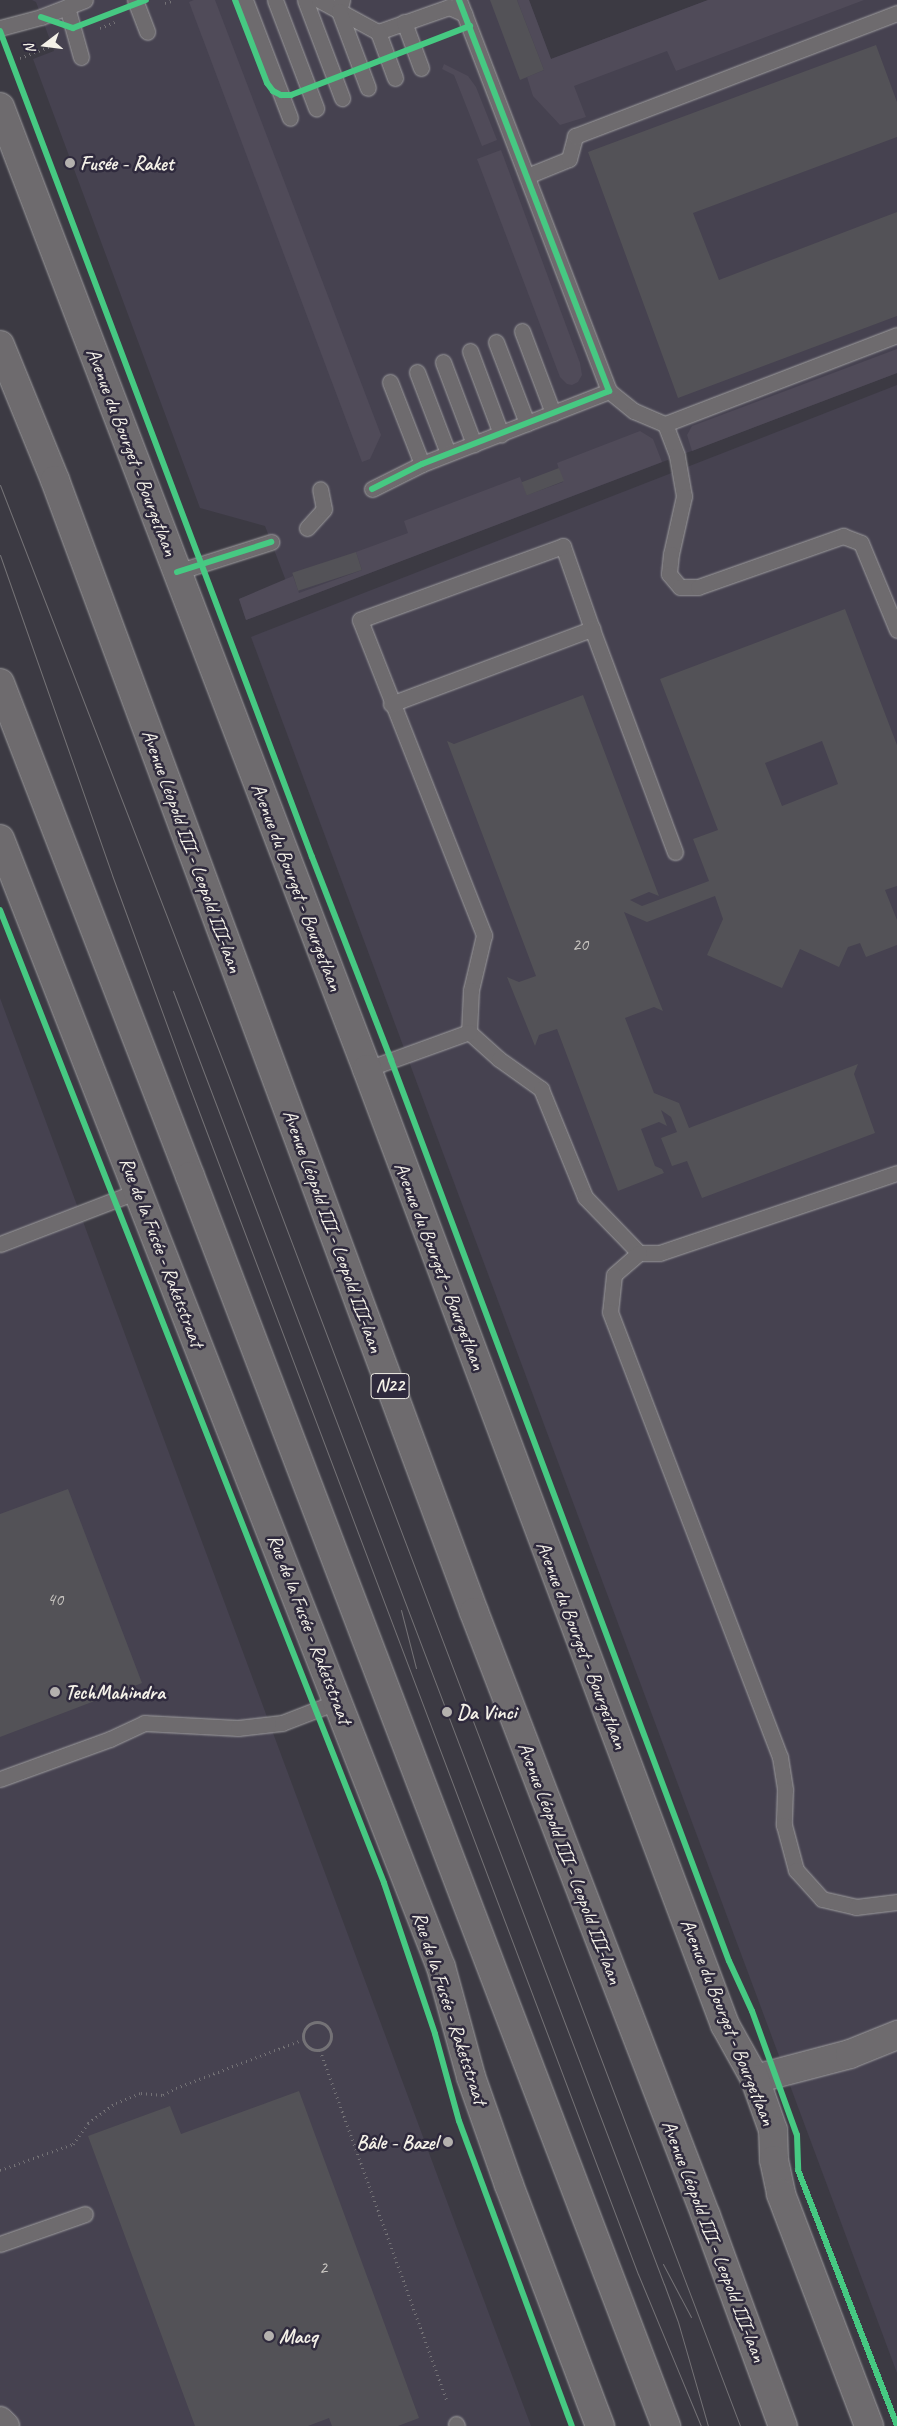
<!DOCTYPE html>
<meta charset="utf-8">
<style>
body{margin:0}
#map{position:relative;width:897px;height:2426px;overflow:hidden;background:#3c3a43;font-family:Caveat,sans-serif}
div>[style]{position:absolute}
.built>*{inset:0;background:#464250}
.green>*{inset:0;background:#504b59}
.building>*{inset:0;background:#535257;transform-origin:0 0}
.path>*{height:3px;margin-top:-1.5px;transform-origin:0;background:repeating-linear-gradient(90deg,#747276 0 1px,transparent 0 5px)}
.path>.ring{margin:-1.5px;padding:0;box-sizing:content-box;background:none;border:3px solid #747276;border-radius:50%}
.roads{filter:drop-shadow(0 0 1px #9f9ea0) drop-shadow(0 0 1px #9f9ea0)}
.service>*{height:15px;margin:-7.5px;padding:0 7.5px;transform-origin:7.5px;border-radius:7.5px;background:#6e6b6e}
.minor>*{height:28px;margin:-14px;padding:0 14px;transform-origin:14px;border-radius:14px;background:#6e6b6e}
.tertiary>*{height:28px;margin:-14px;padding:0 14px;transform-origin:14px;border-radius:14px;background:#6e6b6e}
.primary>*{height:28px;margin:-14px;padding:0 14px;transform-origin:14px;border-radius:14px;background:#6e6b6e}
.tram>*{height:1px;margin:-0.5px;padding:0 0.5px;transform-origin:0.5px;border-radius:0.5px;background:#747276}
.cycleway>*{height:6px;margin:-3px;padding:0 3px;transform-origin:3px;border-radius:3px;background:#46c982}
.dots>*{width:14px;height:14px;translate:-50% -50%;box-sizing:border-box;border:2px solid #2f2a3d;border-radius:50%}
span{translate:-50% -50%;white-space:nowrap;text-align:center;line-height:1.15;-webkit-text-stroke:5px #2f2a3d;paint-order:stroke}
.number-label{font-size:18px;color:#ccc9c4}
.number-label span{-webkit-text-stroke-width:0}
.shield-label span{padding:1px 4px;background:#2f2a3d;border:1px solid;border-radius:4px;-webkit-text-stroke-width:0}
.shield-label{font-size:19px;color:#f4f1e8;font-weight:700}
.poi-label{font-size:20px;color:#f4f1e8;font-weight:700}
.left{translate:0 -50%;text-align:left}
.right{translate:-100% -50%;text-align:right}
.street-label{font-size:20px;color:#f4f1e8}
.north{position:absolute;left:20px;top:20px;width:50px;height:50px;-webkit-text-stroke:4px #2f2a3d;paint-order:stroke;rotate:255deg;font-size:14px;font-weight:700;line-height:20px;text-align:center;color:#f4f1e8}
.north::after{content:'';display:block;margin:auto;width:18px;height:22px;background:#f4f1e8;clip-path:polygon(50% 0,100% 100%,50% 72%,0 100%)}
</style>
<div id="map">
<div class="built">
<i style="clip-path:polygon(32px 0,529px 0,551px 59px,708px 0,897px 0,897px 373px,246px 620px,239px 599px,286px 581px,265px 526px,200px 508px,33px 59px,54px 51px,36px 2px)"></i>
<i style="clip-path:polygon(897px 385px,897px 2373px,251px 637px)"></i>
<i style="clip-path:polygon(0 998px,458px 2231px,531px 2426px,0 2426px)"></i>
</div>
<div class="green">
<i style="clip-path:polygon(194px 0,215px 0,381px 435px,370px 459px,362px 462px,189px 2px)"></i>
<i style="clip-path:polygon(517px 0,529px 0,551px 59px,708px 0,864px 0,676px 71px,667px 51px,574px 86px,586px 117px,560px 125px,533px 96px,527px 77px,544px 70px)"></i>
<i style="clip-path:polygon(444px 64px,468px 76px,476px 87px,497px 140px,482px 146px,454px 75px,442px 69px)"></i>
<i style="clip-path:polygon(501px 150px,580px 363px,582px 375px,578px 382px,572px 385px,567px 384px,560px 377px,477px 159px)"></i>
<i style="clip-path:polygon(897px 349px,897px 373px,692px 451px,687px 435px,692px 426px)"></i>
<i style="clip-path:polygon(640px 431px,653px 439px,662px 462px,246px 620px,239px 599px,293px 576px,299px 593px,362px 570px,356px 552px,408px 533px,404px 521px,520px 477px,527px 495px,563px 482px,557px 463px)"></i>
</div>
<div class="building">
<i style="clip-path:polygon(490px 0,517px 0,544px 70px,520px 80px)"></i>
<i style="clip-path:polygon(876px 45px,897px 102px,897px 137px,693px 213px,719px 280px,897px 212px,897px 316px,678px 398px,588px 152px)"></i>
<i style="left:559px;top:468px;width:14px;height:40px;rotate:69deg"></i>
<i style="left:356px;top:552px;width:19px;height:67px;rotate:72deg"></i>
<i style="clip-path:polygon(evenodd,845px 609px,897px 745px,897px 886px,885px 890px,897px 920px,897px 945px,866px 957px,860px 943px,848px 947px,839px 967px,800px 949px,782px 988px,707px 955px,723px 919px,715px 896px,647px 922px,624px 912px,663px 1011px,654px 1007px,625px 1018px,654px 1093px,679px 1103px,689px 1128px,858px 1064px,854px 1074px,875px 1133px,702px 1198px,687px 1161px,672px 1166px,661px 1138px,677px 1132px,671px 1117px,661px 1110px,667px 1126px,659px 1122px,641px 1129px,655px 1166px,662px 1169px,664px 1173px,618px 1191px,557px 1029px,539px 1035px,535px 1046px,507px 977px,519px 982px,536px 976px,447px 741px,454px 744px,583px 695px,659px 896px,649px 892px,630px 900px,642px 906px,709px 881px,693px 839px,718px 830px,660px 679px,845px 609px,822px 741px,838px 784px,782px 806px,765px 763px,822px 741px)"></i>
<i style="clip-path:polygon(68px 1489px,142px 1683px,0 1737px,0 1514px)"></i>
<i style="clip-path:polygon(299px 2091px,419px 2418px,398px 2426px,332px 2426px,329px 2418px,308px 2426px,195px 2426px,88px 2136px,170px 2106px,181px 2134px)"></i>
</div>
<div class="path">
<i style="left:165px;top:3px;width:9px;rotate:-18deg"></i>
<i style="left:100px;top:28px;width:16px;rotate:-22deg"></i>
<i style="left:20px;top:58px;width:31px;rotate:-21deg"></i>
<i class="ring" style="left:303px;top:2022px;width:25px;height:25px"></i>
<i style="left:320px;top:2050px;width:372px;rotate:70.1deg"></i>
<i style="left:0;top:2170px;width:77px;rotate:-19.6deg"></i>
<i style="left:73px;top:2144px;width:26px;rotate:-54deg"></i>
<i style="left:88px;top:2123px;width:34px;rotate:-36deg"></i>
<i style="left:116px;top:2103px;width:27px;rotate:-22deg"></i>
<i style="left:141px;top:2093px;width:22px;rotate:5deg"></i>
<i style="left:163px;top:2095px;width:15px;rotate:-28deg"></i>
<i style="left:176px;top:2088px;width:135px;rotate:-20.9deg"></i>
</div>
<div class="roads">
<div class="service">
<i style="left:135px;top:0;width:34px;rotate:69deg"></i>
<i style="left:245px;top:0;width:126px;rotate:69.1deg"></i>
<i style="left:275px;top:0;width:116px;rotate:69.2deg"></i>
<i style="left:305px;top:0;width:105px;rotate:69.3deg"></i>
<i style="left:319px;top:0;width:67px;rotate:28.5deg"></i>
<i style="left:378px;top:32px;width:75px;rotate:-19.4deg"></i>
<i style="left:449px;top:7px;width:17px;rotate:24deg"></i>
<i style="left:342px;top:0;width:11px;rotate:105deg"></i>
<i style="left:339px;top:11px;width:82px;rotate:69.4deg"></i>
<i style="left:67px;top:7px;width:52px;rotate:74.4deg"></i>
<i style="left:404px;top:22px;width:49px;rotate:69.7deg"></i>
<i style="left:0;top:28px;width:42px;rotate:-15deg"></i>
<i style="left:41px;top:17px;width:47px;rotate:-21.1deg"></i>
<i style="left:378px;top:32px;width:49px;rotate:69.7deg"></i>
<i style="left:527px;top:176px;width:45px;rotate:-22deg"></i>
<i style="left:569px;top:159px;width:24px;rotate:-75deg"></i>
<i style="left:575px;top:136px;width:345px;rotate:-20.9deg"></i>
<i style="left:522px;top:331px;width:88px;rotate:69.3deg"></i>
<i style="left:496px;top:342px;width:87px;rotate:69.1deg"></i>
<i style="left:470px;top:351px;width:89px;rotate:69.5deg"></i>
<i style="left:443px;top:362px;width:88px;rotate:69.3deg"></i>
<i style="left:417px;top:372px;width:87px;rotate:69.1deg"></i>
<i style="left:390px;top:382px;width:88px;rotate:68.7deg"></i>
<i style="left:609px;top:391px;width:32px;rotate:39deg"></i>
<i style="left:634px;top:411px;width:34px;rotate:23deg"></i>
<i style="left:665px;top:424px;width:34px;rotate:69deg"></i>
<i style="left:677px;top:456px;width:41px;rotate:80.1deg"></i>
<i style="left:684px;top:496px;width:59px;rotate:102.6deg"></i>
<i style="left:671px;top:554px;width:20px;rotate:96deg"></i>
<i style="left:669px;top:574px;width:17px;rotate:50deg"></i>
<i style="left:680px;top:587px;width:18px"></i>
<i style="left:698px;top:587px;width:154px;rotate:-19.4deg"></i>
<i style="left:843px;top:536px;width:19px;rotate:21deg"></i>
<i style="left:861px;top:543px;width:94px;rotate:67.5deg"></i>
<i style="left:665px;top:424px;width:248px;rotate:-21deg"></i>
<i style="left:372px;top:489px;width:56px;rotate:-26.6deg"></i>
<i style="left:422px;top:464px;width:201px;rotate:-21.3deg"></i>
<i style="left:609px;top:391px;width:419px;rotate:-111deg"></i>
<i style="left:307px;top:528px;width:25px;rotate:-48deg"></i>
<i style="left:324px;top:509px;width:20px;rotate:-101deg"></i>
<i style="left:177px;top:572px;width:99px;rotate:-17.7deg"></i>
<i style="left:592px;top:629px;width:88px;rotate:-109.3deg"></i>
<i style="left:563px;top:546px;width:216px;rotate:160deg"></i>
<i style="left:360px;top:620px;width:339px;rotate:68.5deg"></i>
<i style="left:484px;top:935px;width:57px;rotate:103.3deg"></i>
<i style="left:471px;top:990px;width:42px;rotate:92.7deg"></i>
<i style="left:469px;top:1032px;width:40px;rotate:42deg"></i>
<i style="left:499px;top:1059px;width:52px;rotate:35.5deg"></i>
<i style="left:541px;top:1089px;width:117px;rotate:67.8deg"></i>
<i style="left:585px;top:1197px;width:78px;rotate:46deg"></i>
<i style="left:391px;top:704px;width:215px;rotate:-20.5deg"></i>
<i style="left:592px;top:629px;width:238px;rotate:69.6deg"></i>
<i style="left:367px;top:1069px;width:109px;rotate:-19.9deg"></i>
<i style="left:897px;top:1173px;width:251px;rotate:161.4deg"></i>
<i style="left:659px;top:1253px;width:20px;rotate:180deg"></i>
<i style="left:639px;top:1253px;width:33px;rotate:139deg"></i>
<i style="left:614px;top:1275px;width:37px;rotate:96deg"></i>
<i style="left:610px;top:1312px;width:476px;rotate:69.1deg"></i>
<i style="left:780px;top:1757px;width:33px;rotate:81deg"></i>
<i style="left:785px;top:1790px;width:35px;rotate:92deg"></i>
<i style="left:784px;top:1825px;width:47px;rotate:75.1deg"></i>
<i style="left:796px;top:1870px;width:39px;rotate:48deg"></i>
<i style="left:822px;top:1899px;width:35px;rotate:13deg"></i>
<i style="left:856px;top:1907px;width:41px;rotate:-7deg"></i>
<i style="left:0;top:1244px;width:148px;rotate:-21deg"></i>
<i style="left:0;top:1779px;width:117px;rotate:-20deg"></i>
<i style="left:110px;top:1739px;width:38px;rotate:-25deg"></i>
<i style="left:144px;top:1723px;width:94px;rotate:3deg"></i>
<i style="left:238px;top:1728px;width:44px;rotate:-6.5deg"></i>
<i style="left:282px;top:1723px;width:61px;rotate:-21.1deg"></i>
<i style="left:0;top:2244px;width:90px;rotate:-19.4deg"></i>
<i style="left:456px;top:2424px;width:2px;rotate:63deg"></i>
</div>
<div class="minor">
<i style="left:755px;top:2079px;width:98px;rotate:-14.7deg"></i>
<i style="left:850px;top:2054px;width:51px;rotate:-22deg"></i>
<i style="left:0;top:2421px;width:7px;rotate:45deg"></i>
</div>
<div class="tertiary">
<i style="left:0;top:107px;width:1030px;rotate:69.12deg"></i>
<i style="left:367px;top:1069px;width:1021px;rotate:69.47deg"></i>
<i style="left:725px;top:2025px;width:62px;rotate:60.9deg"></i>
<i style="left:755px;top:2079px;width:54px;rotate:70.6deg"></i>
<i style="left:773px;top:2130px;width:30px;rotate:88deg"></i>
<i style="left:774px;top:2160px;width:35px;rotate:78deg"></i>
<i style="left:781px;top:2194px;width:248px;rotate:69.2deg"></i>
<i style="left:0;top:839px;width:1211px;rotate:68.65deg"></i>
<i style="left:441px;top:1967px;width:114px;rotate:74.7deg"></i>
<i style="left:471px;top:2077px;width:114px;rotate:70.6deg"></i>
<i style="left:509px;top:2185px;width:258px;rotate:69.3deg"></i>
</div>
<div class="primary">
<i style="left:0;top:345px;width:146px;rotate:67.8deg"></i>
<i style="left:55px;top:480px;width:1207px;rotate:69.69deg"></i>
<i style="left:474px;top:1612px;width:647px;rotate:68.99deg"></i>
<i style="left:706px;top:2216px;width:224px;rotate:69.9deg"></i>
<i style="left:0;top:683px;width:528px;rotate:68.92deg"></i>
<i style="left:190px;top:1176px;width:1338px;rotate:69.15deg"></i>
</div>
</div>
<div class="tram">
<i style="left:0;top:485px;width:635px;rotate:68.85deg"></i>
<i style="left:229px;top:1077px;width:1443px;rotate:69.25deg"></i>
<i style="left:0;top:555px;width:339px;rotate:70.7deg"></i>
<i style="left:112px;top:875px;width:227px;rotate:69.9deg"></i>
<i style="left:190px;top:1088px;width:1268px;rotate:69.31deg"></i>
<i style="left:638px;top:2274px;width:165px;rotate:67.5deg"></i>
<i style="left:173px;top:991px;width:1383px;rotate:69.21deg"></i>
<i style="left:664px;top:2284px;width:40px;rotate:69.8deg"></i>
<i style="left:678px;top:2322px;width:108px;rotate:73.9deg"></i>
<i style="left:401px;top:1610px;width:60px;rotate:75.5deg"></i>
<i style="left:663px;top:2264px;width:60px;rotate:62.2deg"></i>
</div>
<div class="cycleway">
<i style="left:235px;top:0;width:89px;rotate:68.9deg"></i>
<i style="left:267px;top:83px;width:10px;rotate:53deg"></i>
<i style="left:273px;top:91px;width:9px;rotate:27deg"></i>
<i style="left:281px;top:95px;width:10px"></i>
<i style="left:291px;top:95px;width:192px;rotate:-21.1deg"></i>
<i style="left:41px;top:17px;width:34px;rotate:19deg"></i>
<i style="left:73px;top:28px;width:78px;rotate:-21deg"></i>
<i style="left:0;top:31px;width:883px;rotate:69.31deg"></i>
<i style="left:312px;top:857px;width:218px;rotate:68.7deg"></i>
<i style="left:391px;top:1060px;width:962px;rotate:69.44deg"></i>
<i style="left:729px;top:1961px;width:55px;rotate:65.3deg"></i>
<i style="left:752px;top:2011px;width:132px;rotate:70.1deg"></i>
<i style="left:797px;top:2135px;width:35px;rotate:88deg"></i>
<i style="left:798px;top:2170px;width:274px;rotate:68.8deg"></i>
<i style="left:372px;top:489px;width:56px;rotate:-26.6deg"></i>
<i style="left:422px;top:464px;width:201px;rotate:-21.3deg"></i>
<i style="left:609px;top:391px;width:419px;rotate:-111deg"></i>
<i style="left:177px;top:572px;width:99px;rotate:-17.7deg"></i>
<i style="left:0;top:910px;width:1046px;rotate:68.46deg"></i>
<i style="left:384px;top:1883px;width:159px;rotate:71.3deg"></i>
<i style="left:435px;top:2034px;width:90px;rotate:74.6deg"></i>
<i style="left:459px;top:2121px;width:325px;rotate:69.7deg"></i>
</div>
<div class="dots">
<i style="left:70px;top:163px;background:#b4b1ae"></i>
<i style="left:55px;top:1692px;background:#b4b1ae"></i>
<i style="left:447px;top:1712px;background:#b4b1ae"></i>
<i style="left:448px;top:2142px;background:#b4b1ae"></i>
<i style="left:269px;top:2336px;background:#b4b1ae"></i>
</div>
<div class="number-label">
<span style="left:580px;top:944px">20</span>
<span style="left:55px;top:1599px">40</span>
<span style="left:323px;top:2267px">2</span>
</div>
<div class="shield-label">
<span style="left:390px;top:1386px">N22</span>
</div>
<div class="poi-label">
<span class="left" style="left:80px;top:163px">Fusée - Raket</span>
<span class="left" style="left:65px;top:1692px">TechMahindra</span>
<span class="left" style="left:457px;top:1712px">Da Vinci</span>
<span class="right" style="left:438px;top:2142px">Bâle - Bazel</span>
<span class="left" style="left:279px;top:2336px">Macq</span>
</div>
<div class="street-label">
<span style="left:132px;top:452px;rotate:69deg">Avenue du Bourget - Bourgetlaan</span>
<span style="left:192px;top:851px;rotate:70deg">Avenue Léopold III - Leopold III-laan</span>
<span style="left:297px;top:887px;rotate:69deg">Avenue du Bourget - Bourgetlaan</span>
<span style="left:333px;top:1231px;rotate:70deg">Avenue Léopold III - Leopold III-laan</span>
<span style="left:162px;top:1252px;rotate:69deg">Rue de la Fusée - Raketstraat</span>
<span style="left:440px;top:1266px;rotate:69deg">Avenue du Bourget - Bourgetlaan</span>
<span style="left:310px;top:1629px;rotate:69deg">Rue de la Fusée - Raketstraat</span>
<span style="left:582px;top:1645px;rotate:69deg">Avenue du Bourget - Bourgetlaan</span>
<span style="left:570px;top:1863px;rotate:69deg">Avenue Léopold III - Leopold III-laan</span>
<span style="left:450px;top:2008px;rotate:72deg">Rue de la Fusée - Raketstraat</span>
<span style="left:728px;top:2022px;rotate:68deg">Avenue du Bourget - Bourgetlaan</span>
<span style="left:714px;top:2241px;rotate:69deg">Avenue Léopold III - Leopold III-laan</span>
</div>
<div class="north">N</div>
</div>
